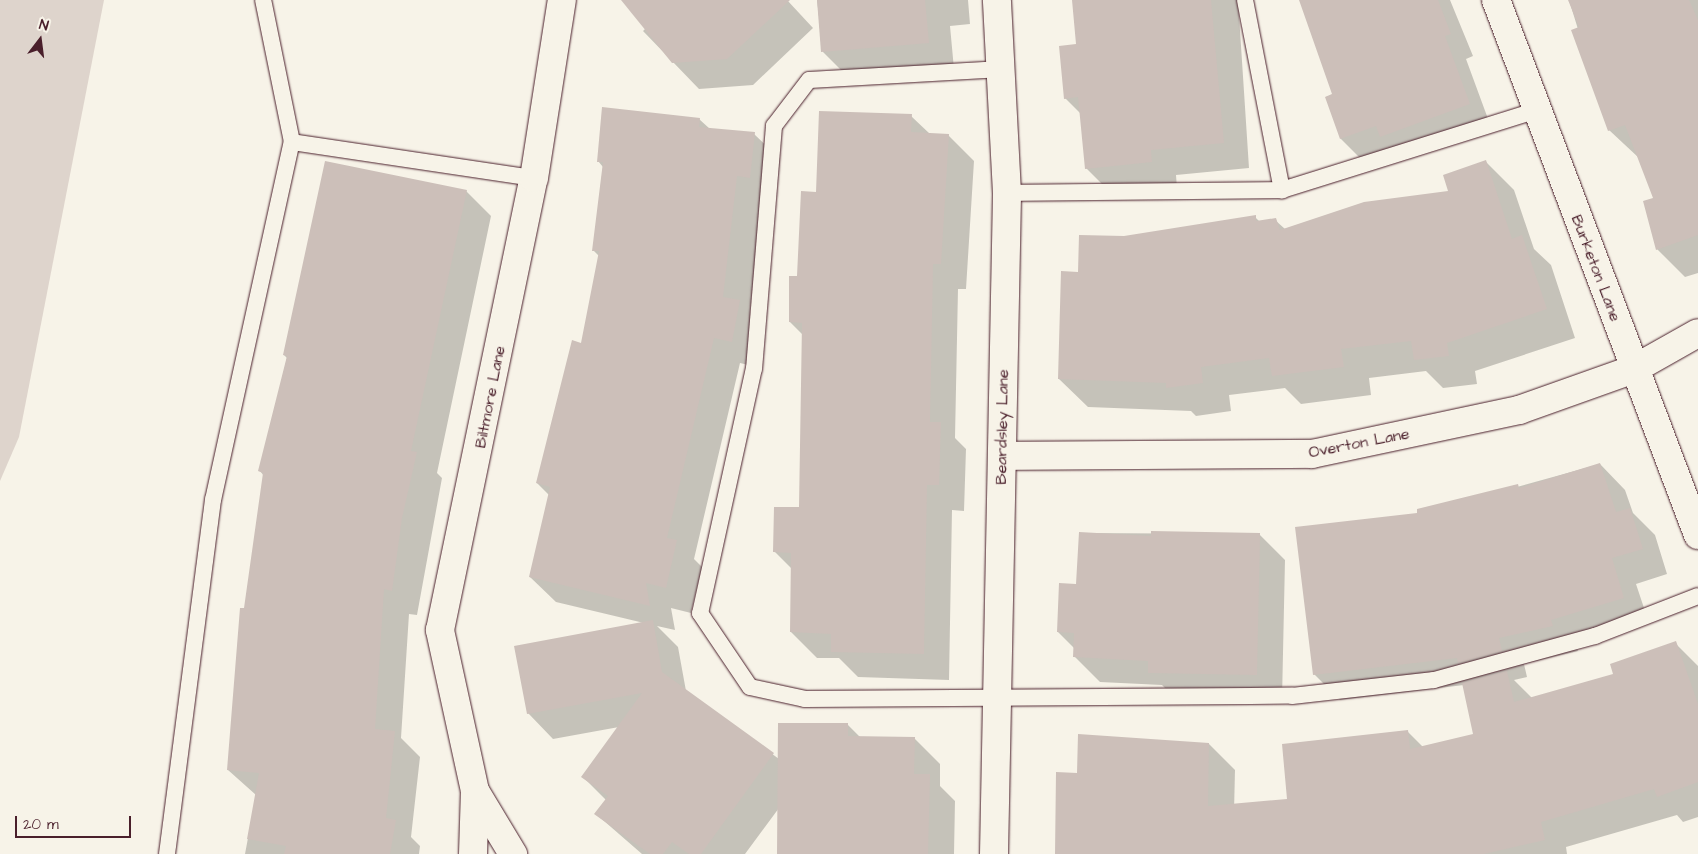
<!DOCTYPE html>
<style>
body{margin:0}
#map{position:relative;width:1698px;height:854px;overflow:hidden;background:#f7f3e8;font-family:"Architects Daughter",sans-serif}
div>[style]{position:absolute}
.green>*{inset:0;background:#ded4cc}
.shadow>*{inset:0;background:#0003}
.building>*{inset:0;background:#ccbfb9}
.roads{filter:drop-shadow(0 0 1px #4a1f2b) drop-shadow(0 0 1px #4a1f2b)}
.lane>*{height:16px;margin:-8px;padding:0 8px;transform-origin:8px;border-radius:8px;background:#f7f3e8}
.street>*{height:28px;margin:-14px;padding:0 14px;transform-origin:14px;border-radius:14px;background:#f7f3e8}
span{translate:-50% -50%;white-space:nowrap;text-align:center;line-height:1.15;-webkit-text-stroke:4.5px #f7f3e8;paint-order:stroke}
.street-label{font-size:16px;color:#4a1f2b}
.north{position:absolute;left:15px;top:15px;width:50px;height:50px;-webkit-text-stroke:4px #f7f3e8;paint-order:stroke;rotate:15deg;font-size:14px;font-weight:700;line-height:20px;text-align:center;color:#4a1f2b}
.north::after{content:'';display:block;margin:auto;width:18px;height:22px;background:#4a1f2b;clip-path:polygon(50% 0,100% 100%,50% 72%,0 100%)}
.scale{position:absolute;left:15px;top:816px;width:116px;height:22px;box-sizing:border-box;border:2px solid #4a1f2b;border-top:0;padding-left:6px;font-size:15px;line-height:18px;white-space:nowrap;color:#4a1f2b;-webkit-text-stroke:4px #f7f3e8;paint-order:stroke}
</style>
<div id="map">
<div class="green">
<i style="clip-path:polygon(0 0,104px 0,19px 437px,0 481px)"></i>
</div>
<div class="shadow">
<i style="clip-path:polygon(634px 0,787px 0,813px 28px,753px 85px,699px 89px,643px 31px,648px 26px)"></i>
<i style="clip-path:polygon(817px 0,968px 0,970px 24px,950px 26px,954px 69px,848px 77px,823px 52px)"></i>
<i style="clip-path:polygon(1074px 0,1238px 0,1249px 168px,1176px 175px,1177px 188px,1112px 194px,1086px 168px,1081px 114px,1065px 98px,1078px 45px)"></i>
<i style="clip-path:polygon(1300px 0,1450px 0,1473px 56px,1466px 59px,1491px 127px,1363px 161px,1341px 139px,1326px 97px,1334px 94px)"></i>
<i style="clip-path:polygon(1569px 0,1698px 0,1698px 273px,1685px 277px,1657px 249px,1654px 199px,1639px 158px,1609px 130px)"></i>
<i style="clip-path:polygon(911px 116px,930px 134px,948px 135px,974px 161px,966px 289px,958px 289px,955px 438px,966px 449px,964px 511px,952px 510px,949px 680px,858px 677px,839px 658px,817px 658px,791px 632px,792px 569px,775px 552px,800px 508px,803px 335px,790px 322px,817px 193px)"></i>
<i style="clip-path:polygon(699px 119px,710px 129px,754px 134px,780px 159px,775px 203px,762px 201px,750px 312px,765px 327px,757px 367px,740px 363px,694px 559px,702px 567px,691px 613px,671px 608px,675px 630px,657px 626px,678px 647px,686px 691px,779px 759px,848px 725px,861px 738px,915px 739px,940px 764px,940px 786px,955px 801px,954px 854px,778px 854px,779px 808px,745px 854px,642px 854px,596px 814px,606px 800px,583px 777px,619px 727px,553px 739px,528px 713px,644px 623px,556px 602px,530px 577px,549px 495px,537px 483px,582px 344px,599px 256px,593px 250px,603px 167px,598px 161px)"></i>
<i style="clip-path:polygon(1486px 162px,1514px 190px,1534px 249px,1551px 265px,1575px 338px,1475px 371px,1477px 384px,1443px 388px,1426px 371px,1369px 378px,1371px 395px,1301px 404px,1285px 388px,1229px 395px,1231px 411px,1196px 416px,1191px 411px,1088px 407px,1059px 379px,1079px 273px,1124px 238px,1255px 217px,1260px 222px,1275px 220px,1285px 229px,1450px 192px)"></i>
<i style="clip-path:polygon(466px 191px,491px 216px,437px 473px,442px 478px,417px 615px,409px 614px,401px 738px,420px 757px,411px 837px,420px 846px,419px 854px,245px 854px,256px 795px,228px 770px,264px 476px,260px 471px,287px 358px,284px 355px)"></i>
<i style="clip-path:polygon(1600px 464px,1625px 490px,1633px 513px,1655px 535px,1667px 574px,1636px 584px,1649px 623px,1576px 646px,1578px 651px,1524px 664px,1527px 677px,1514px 680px,1532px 698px,1615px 675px,1675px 643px,1698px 666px,1698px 817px,1683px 822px,1677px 815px,1566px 847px,1567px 854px,1261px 854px,1289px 800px,1407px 731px,1423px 747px,1475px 735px,1464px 685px,1340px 700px,1314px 674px,1419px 514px)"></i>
<i style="clip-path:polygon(1080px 533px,1259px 534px,1285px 560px,1282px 700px,1175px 698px,1162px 685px,1100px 682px,1074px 656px,1074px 648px,1058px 632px,1078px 585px)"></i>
<i style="clip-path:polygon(1209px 744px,1235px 770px,1233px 854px,1056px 854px,1078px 775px)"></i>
</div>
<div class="building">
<i style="clip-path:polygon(621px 0,790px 0,727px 59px,672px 63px)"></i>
<i style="clip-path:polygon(817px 0,925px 0,929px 43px,821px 52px)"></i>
<i style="clip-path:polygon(1072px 0,1211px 0,1224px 143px,1151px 150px,1152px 162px,1085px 169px,1078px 97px,1064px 99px,1059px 46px,1076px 44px)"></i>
<i style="clip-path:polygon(1299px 0,1438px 0,1451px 34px,1445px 36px,1470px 104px,1380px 137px,1376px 126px,1340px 139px,1325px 97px,1332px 94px)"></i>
<i style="clip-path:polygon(1568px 0,1689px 0,1698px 20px,1698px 235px,1656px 250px,1643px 201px,1653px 198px,1625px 125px,1608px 131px,1571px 30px,1579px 27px)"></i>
<i style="clip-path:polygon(602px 107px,700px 118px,699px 127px,755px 132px,750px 178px,737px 176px,723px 297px,740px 300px,732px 342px,714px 338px,667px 538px,677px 540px,666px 588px,646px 583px,650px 606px,529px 577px,550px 487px,536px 483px,572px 340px,581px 343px,599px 251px,592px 251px,603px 162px,597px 162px)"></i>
<i style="clip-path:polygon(819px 111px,912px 114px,911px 132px,949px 134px,941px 264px,933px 264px,930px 422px,941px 422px,939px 485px,927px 485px,924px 654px,831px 652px,831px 634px,790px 632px,791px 553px,773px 552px,774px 507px,799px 507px,802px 323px,789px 322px,789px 276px,797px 276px,801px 191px,816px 192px)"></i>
<i style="clip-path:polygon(1486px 160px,1512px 239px,1522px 235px,1547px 309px,1447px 343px,1449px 356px,1414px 360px,1411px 341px,1341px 349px,1344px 367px,1272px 376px,1269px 358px,1201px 367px,1203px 383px,1166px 388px,1166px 383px,1058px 379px,1061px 271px,1078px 272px,1079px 235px,1124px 236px,1256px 215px,1256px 221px,1276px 218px,1280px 230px,1364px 202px,1448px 191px,1443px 175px)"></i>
<i style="clip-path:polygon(325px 161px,467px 190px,411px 451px,417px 452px,402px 518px,392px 591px,384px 589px,375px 729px,395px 731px,386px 818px,396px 820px,390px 854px,284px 854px,286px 846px,247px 839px,259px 773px,227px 770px,240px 608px,244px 608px,263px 473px,258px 471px,287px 356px,283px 355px)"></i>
<i style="clip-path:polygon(1600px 463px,1616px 512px,1630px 508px,1643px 549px,1612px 558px,1624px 598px,1551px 620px,1553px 626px,1499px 638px,1502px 651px,1458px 663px,1457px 658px,1313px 675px,1295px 527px,1417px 513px,1417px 509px,1518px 484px,1519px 488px)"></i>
<i style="clip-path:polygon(1151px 531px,1260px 533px,1257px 675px,1148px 673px,1148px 661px,1073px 657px,1074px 633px,1057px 632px,1059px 583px,1076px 584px,1079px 532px,1151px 536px)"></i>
<i style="clip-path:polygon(653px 620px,662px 672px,774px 753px,701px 854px,689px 854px,672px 842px,663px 854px,650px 854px,594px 814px,608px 796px,581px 777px,642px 693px,527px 714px,514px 646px)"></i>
<i style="clip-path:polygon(1676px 641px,1698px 704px,1698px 782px,1657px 797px,1654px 789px,1541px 822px,1545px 840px,1484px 854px,1055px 854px,1056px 772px,1077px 773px,1078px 734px,1209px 743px,1208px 806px,1287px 799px,1282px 744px,1408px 730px,1410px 749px,1473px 734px,1462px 683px,1507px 671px,1514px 702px,1613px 674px,1610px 664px)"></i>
<i style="clip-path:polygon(778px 723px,848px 723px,848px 736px,915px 737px,914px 774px,930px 774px,928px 854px,777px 854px)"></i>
</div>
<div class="roads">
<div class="lane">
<i style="left:1245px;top:0;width:194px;rotate:79deg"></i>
<i style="left:1002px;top:69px;width:193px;rotate:176.7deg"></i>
<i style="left:809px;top:80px;width:58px;rotate:127.3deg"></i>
<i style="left:774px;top:126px;width:243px;rotate:94.7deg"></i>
<i style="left:754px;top:368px;width:251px;rotate:102.4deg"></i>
<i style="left:700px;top:613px;width:89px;rotate:56deg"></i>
<i style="left:750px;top:687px;width:56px;rotate:12.3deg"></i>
<i style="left:805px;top:699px;width:487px;rotate:-0.4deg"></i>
<i style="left:1292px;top:696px;width:143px;rotate:-6.4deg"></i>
<i style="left:1434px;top:680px;width:167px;rotate:-15.3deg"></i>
<i style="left:1595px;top:636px;width:110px;rotate:-21.2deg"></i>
<i style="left:292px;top:142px;width:245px;rotate:8.5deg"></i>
<i style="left:1007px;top:193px;width:275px;rotate:-0.6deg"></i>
<i style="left:1282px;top:190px;width:267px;rotate:-17.4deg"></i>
<i style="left:167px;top:854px;width:357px;rotate:-82.6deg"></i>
<i style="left:213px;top:500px;width:367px;rotate:-77.6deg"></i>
<i style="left:292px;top:142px;width:145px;rotate:-101.5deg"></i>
</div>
<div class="street">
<i style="left:1496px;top:0;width:572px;rotate:69.31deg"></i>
<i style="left:1002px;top:456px;width:310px;rotate:-0.4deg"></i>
<i style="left:1312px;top:454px;width:212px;rotate:-12deg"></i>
<i style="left:1519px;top:410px;width:122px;rotate:-19.6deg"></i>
<i style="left:1634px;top:369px;width:73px;rotate:-29.4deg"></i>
<i style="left:475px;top:791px;width:74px;rotate:58.9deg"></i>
<i style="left:473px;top:854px;width:63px;rotate:-88.2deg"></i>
<i style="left:475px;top:791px;width:165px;rotate:-102.3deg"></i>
<i style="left:440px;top:630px;width:462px;rotate:-78.3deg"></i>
<i style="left:534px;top:178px;width:180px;rotate:-81.1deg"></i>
<i style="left:994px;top:854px;width:661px;rotate:-88.87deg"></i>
<i style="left:1007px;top:193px;width:193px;rotate:-93deg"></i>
</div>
</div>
<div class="street-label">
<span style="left:1596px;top:268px;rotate:69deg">Burketon Lane</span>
<span style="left:490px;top:397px;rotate:-79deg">Biltmore Lane</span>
<span style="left:1002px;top:427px;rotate:-89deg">Beardsley Lane</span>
<span style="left:1359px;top:443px;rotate:-11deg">Overton Lane</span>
</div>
<div class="north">N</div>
<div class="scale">20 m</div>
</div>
